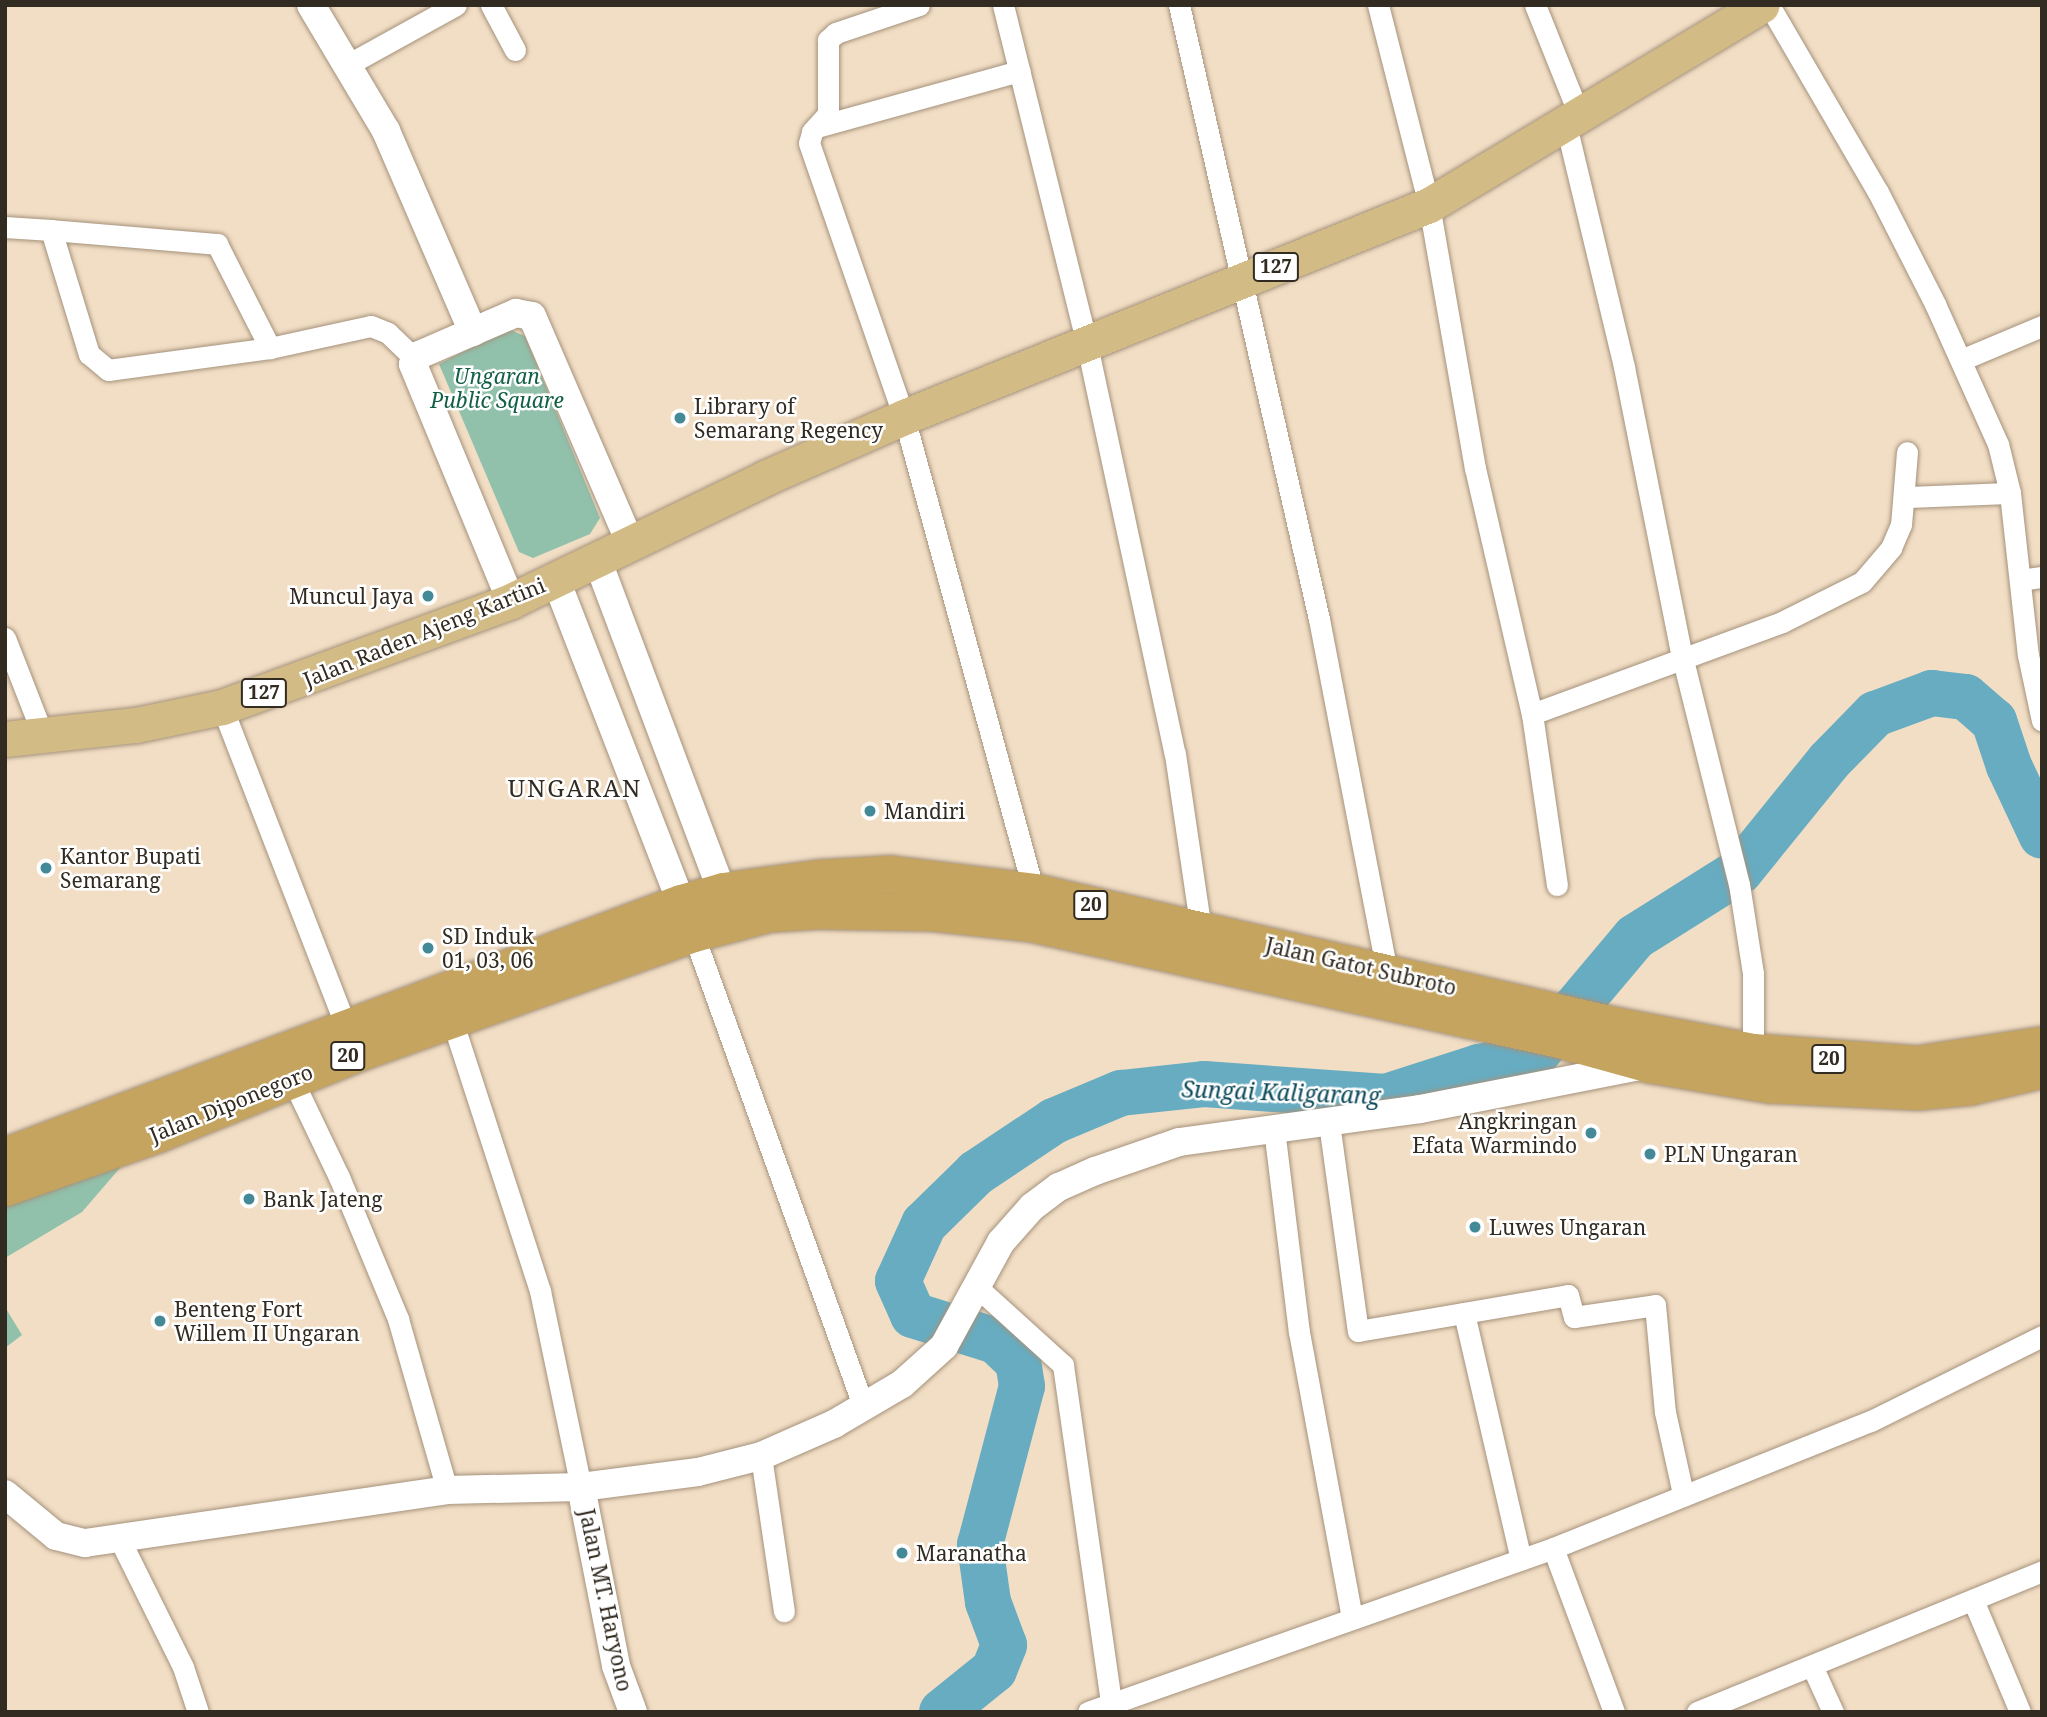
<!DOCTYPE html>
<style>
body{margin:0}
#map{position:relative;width:2047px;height:1717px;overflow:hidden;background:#f2dec5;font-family:"Noto Serif",serif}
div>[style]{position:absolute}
.green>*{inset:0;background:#91c0ab}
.river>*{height:46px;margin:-23px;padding:0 23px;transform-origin:23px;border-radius:23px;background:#67acc1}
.roads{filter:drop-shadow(0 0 2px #a5927c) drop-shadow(0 0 2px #a5927c)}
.minor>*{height:21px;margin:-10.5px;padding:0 10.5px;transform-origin:10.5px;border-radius:10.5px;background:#fff}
.tertiary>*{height:28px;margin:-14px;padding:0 14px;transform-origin:14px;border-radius:14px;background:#fff}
.primary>*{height:35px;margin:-17.5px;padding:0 17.5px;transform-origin:17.5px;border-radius:17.5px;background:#d3bb86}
.trunk>*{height:37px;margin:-18.5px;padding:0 18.5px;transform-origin:18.5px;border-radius:18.5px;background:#c4a45e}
.dots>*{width:19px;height:19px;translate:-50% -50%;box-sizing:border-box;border:4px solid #fff;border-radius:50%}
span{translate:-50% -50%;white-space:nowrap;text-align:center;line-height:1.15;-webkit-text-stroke:5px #fff;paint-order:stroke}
.shield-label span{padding:2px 5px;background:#fff;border:2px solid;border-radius:5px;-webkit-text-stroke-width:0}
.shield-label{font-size:19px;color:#322b21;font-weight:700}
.park-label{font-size:21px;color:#136046;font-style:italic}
.poi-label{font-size:21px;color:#322b21}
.left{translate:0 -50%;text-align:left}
.right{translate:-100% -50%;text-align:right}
.street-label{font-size:21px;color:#322b21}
.water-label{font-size:23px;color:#0b4959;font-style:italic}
.quarter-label{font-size:24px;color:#322b21;letter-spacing:2px}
.frame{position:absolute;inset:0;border:7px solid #322b21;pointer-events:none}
</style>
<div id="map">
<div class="green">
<i style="clip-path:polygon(508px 329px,525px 336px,600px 518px,590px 534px,533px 558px,519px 552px,439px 364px)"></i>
<i style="clip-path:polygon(132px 1154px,82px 1212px,5px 1258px,5px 1201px)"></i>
<i style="clip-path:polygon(5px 1307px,22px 1335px,5px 1348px)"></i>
</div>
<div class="river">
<i style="left:942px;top:1712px;width:67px;rotate:-38.9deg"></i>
<i style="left:994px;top:1670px;width:27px;rotate:-68deg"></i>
<i style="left:1004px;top:1645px;width:46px;rotate:-110.4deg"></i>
<i style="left:988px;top:1602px;width:58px;rotate:-98deg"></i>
<i style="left:980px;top:1545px;width:164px;rotate:-75.2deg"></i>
<i style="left:1022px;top:1386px;width:24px;rotate:-99deg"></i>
<i style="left:1018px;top:1362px;width:30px;rotate:-136deg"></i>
<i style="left:996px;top:1341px;width:87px;rotate:-162.6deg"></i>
<i style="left:913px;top:1315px;width:37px;rotate:-114deg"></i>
<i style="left:898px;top:1281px;width:63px;rotate:-65.5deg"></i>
<i style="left:924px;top:1224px;width:73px;rotate:-44.4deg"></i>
<i style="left:976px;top:1173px;width:94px;rotate:-33.7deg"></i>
<i style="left:1054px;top:1121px;width:73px;rotate:-22.7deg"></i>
<i style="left:1121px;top:1093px;width:83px;rotate:-6.2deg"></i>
<i style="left:1204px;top:1084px;width:182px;rotate:4.1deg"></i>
<i style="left:1386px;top:1097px;width:98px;rotate:-17.9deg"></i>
<i style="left:1479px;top:1067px;width:56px;rotate:-10.3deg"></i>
<i style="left:1534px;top:1057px;width:157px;rotate:-49.9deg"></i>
<i style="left:1635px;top:937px;width:124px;rotate:-32.2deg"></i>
<i style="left:1740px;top:871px;width:141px;rotate:-51deg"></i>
<i style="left:1829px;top:761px;width:66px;rotate:-45.6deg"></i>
<i style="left:1875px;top:714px;width:61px;rotate:-20.2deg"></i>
<i style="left:1932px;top:693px;width:34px;rotate:7deg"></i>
<i style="left:1966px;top:697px;width:37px;rotate:41deg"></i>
<i style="left:1994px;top:721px;width:47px;rotate:71.6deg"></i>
<i style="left:2009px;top:766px;width:77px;rotate:64.8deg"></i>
</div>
<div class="roads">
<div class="minor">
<i style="left:491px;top:5px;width:51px;rotate:61.9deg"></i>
<i style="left:919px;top:5px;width:88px;rotate:161.4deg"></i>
<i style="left:836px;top:33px;width:11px;rotate:139deg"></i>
<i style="left:828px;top:40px;width:74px;rotate:90deg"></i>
<i style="left:828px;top:114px;width:24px;rotate:132deg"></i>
<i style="left:812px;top:132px;width:11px;rotate:105deg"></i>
<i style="left:809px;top:143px;width:290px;rotate:70.9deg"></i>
<i style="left:904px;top:417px;width:492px;rotate:74.7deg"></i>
<i style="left:1003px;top:5px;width:350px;rotate:76.1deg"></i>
<i style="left:1087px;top:345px;width:418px;rotate:77.9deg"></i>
<i style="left:1175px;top:754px;width:179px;rotate:81.6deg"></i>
<i style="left:1179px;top:5px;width:630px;rotate:77.16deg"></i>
<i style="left:1319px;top:619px;width:359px;rotate:79.1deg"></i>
<i style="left:1378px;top:5px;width:206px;rotate:75.7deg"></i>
<i style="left:1429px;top:205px;width:267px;rotate:80.1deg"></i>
<i style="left:1475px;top:468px;width:253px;rotate:77deg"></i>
<i style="left:1532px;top:714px;width:173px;rotate:81.7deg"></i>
<i style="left:1535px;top:5px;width:121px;rotate:68.1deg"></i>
<i style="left:1769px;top:5px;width:216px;rotate:59.8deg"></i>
<i style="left:1878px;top:192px;width:126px;rotate:63deg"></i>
<i style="left:1935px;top:304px;width:154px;rotate:65.8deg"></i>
<i style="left:1998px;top:444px;width:50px;rotate:76.2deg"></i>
<i style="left:2010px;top:493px;width:163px;rotate:83.7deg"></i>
<i style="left:2028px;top:655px;width:67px;rotate:78deg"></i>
<i style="left:349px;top:64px;width:122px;rotate:-28.9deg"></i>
<i style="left:1566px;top:125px;width:249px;rotate:76.5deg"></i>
<i style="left:1624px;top:367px;width:295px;rotate:78.7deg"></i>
<i style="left:1682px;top:656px;width:235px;rotate:76deg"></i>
<i style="left:1739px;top:884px;width:90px;rotate:81.1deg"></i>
<i style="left:1753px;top:973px;width:79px;rotate:90deg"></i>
<i style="left:820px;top:126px;width:207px;rotate:-15.4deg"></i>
<i style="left:5px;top:227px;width:46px;rotate:3.7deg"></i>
<i style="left:51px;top:230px;width:130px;rotate:73deg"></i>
<i style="left:89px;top:354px;width:25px;rotate:40deg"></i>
<i style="left:108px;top:370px;width:163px;rotate:-7.7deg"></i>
<i style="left:270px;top:348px;width:103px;rotate:-12.3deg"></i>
<i style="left:371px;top:326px;width:18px;rotate:22deg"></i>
<i style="left:388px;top:333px;width:36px;rotate:44deg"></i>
<i style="left:51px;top:230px;width:167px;rotate:4.8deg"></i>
<i style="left:217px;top:244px;width:117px;rotate:63deg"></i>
<i style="left:1961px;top:360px;width:88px;rotate:-22.8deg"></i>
<i style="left:1906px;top:497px;width:104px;rotate:-2.2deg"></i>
<i style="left:2020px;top:580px;width:22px;rotate:-8deg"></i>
<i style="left:5px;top:638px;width:107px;rotate:68.7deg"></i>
<i style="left:222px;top:707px;width:343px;rotate:68.8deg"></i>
<i style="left:1532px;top:714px;width:266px;rotate:-20.2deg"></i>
<i style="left:1782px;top:622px;width:89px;rotate:-26.6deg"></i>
<i style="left:1862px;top:582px;width:45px;rotate:-49.5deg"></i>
<i style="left:1891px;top:548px;width:25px;rotate:-67deg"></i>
<i style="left:1901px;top:525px;width:73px;rotate:-85.3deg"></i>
<i style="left:693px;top:933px;width:505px;rotate:70.2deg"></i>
<i style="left:452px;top:1020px;width:285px;rotate:72deg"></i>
<i style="left:540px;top:1291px;width:200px;rotate:78.2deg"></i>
<i style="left:292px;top:1079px;width:109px;rotate:64.4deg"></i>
<i style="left:339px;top:1177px;width:154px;rotate:67.4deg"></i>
<i style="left:398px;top:1319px;width:178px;rotate:74deg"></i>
<i style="left:1329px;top:1123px;width:210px;rotate:82.1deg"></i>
<i style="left:1358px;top:1331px;width:213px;rotate:-9.7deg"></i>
<i style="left:1568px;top:1295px;width:23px;rotate:75deg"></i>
<i style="left:1574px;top:1317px;width:82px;rotate:-8.4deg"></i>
<i style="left:1655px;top:1305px;width:107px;rotate:84.7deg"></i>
<i style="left:1665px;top:1412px;width:84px;rotate:77.6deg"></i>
<i style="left:1274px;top:1129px;width:205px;rotate:83deg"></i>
<i style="left:1299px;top:1332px;width:290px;rotate:79.5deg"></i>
<i style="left:977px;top:1287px;width:116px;rotate:42.2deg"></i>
<i style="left:1063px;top:1365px;width:341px;rotate:81.9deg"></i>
<i style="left:1464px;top:1313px;width:253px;rotate:77deg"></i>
<i style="left:761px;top:1456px;width:157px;rotate:81.6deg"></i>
<i style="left:120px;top:1540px;width:142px;rotate:63.6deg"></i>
<i style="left:183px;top:1667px;width:47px;rotate:71.6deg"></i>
<i style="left:1553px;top:1548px;width:175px;rotate:69.6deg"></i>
<i style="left:1973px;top:1600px;width:121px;rotate:67.2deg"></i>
<i style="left:1812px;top:1666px;width:51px;rotate:65.5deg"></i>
<i style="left:1088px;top:1712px;width:493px;rotate:-19.4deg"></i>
<i style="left:1553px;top:1548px;width:342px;rotate:-21.8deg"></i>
<i style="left:1871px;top:1421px;width:191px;rotate:-26.4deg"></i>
<i style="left:1697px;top:1712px;width:373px;rotate:-22.2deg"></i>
</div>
<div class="tertiary">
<i style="left:311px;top:5px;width:147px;rotate:59.2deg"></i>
<i style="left:386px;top:131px;width:219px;rotate:66.6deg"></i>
<i style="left:597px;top:559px;width:375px;rotate:69.4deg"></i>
<i style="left:556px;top:580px;width:366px;rotate:68.8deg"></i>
<i style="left:511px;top:601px;width:256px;rotate:-112.5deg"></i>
<i style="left:413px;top:364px;width:11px;rotate:-56deg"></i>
<i style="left:419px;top:355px;width:106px;rotate:-23.4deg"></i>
<i style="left:516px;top:313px;width:16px;rotate:11deg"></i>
<i style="left:532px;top:316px;width:246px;rotate:66.6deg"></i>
<i style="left:581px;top:1487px;width:182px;rotate:78.9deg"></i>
<i style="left:616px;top:1666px;width:49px;rotate:69.7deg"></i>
<i style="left:5px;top:1494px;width:66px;rotate:39.5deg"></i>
<i style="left:56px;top:1536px;width:30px;rotate:14deg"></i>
<i style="left:85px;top:1543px;width:366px;rotate:-8.3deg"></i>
<i style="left:447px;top:1490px;width:134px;rotate:-1.3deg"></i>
<i style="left:581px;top:1487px;width:118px;rotate:-7.3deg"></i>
<i style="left:698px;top:1472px;width:65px;rotate:-14.3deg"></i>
<i style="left:761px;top:1456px;width:80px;rotate:-23.7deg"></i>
<i style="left:834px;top:1424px;width:79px;rotate:-30.5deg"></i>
<i style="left:902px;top:1384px;width:57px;rotate:-42.1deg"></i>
<i style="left:944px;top:1346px;width:119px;rotate:-61.3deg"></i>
<i style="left:1001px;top:1242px;width:47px;rotate:-48.5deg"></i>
<i style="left:1032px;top:1207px;width:34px;rotate:-37deg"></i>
<i style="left:1059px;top:1187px;width:39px;rotate:-24deg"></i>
<i style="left:1095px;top:1171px;width:89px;rotate:-19deg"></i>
<i style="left:1179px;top:1142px;width:243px;rotate:-7.8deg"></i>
<i style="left:1420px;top:1109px;width:228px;rotate:-11.1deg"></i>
</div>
<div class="primary">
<i style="left:5px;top:739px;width:132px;rotate:-6.1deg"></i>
<i style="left:136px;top:725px;width:88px;rotate:-11.8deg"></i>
<i style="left:222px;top:707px;width:308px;rotate:-20.1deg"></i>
<i style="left:511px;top:601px;width:282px;rotate:-25.8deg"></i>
<i style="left:765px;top:478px;width:152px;rotate:-23.7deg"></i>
<i style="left:904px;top:417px;width:566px;rotate:-21.99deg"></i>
<i style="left:1429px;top:205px;width:388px;rotate:-31deg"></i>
</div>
<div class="trunk">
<i style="left:5px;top:1156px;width:722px;rotate:-20.52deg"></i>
<i style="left:681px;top:903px;width:44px;rotate:-15.9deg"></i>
<i style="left:723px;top:891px;width:99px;rotate:-7.6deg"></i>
<i style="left:821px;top:878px;width:69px;rotate:-3.3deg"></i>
<i style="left:890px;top:874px;width:145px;rotate:7.1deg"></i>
<i style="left:1034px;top:892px;width:598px;rotate:12.94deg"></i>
<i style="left:1617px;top:1026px;width:138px;rotate:10.8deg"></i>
<i style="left:1753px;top:1052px;width:165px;rotate:4.2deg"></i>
<i style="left:1918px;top:1064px;width:125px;rotate:-8.7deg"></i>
<i style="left:5px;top:1187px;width:160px;rotate:-19.3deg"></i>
<i style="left:156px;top:1134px;width:216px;rotate:-22deg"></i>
<i style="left:356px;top:1053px;width:358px;rotate:-19.6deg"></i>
<i style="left:693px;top:933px;width:79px;rotate:-14.7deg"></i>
<i style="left:769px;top:913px;width:48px;rotate:-3.6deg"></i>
<i style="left:817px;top:910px;width:116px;rotate:1deg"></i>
<i style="left:933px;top:912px;width:100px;rotate:6.3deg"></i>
<i style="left:1032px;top:923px;width:540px;rotate:12.41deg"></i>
<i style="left:1559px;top:1039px;width:94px;rotate:15.4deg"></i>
<i style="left:1650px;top:1064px;width:122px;rotate:9.5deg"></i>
<i style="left:1770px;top:1084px;width:148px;rotate:2.7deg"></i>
<i style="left:1918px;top:1091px;width:52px;rotate:-5.5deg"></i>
<i style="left:1970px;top:1086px;width:74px;rotate:-13.3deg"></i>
</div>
</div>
<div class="dots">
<i style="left:680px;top:418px;background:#448997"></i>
<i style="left:428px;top:596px;background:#448997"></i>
<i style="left:870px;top:811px;background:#448997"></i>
<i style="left:46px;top:868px;background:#448997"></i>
<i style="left:428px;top:948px;background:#448997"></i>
<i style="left:1591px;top:1133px;background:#448997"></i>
<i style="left:1650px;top:1154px;background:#448997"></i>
<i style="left:249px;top:1199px;background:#448997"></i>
<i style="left:1475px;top:1227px;background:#448997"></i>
<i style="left:160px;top:1321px;background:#448997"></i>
<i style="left:902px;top:1553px;background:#448997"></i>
</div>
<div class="shield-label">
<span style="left:1276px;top:267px">127</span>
<span style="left:264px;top:693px">127</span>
<span style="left:1091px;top:905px">20</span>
<span style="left:348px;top:1056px">20</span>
<span style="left:1829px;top:1059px">20</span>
</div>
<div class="park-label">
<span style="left:497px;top:388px">Ungaran<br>Public Square</span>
</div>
<div class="poi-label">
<span class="left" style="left:694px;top:418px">Library of<br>Semarang Regency</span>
<span class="right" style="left:414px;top:596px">Muncul Jaya</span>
<span class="left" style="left:884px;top:811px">Mandiri</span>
<span class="left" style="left:60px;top:868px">Kantor Bupati<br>Semarang</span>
<span class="left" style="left:442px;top:948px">SD Induk<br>01, 03, 06</span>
<span class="right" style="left:1577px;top:1133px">Angkringan<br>Efata Warmindo</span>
<span class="left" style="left:1664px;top:1154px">PLN Ungaran</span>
<span class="left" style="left:263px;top:1199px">Bank Jateng</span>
<span class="left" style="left:1489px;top:1227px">Luwes Ungaran</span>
<span class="left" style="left:174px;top:1321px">Benteng Fort<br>Willem II Ungaran</span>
<span class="left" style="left:916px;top:1553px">Maranatha</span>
</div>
<div class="street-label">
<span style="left:424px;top:632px;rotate:-22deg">Jalan Raden Ajeng Kartini</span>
<span style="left:1361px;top:966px;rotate:13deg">Jalan Gatot Subroto</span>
<span style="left:231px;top:1103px;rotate:-22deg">Jalan Diponegoro</span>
<span style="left:606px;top:1600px;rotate:78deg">Jalan MT. Haryono</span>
</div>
<div class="water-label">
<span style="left:1281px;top:1092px;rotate:2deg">Sungai Kaligarang</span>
</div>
<div class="quarter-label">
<span style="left:575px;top:788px">UNGARAN</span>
</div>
<div class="frame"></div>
</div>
